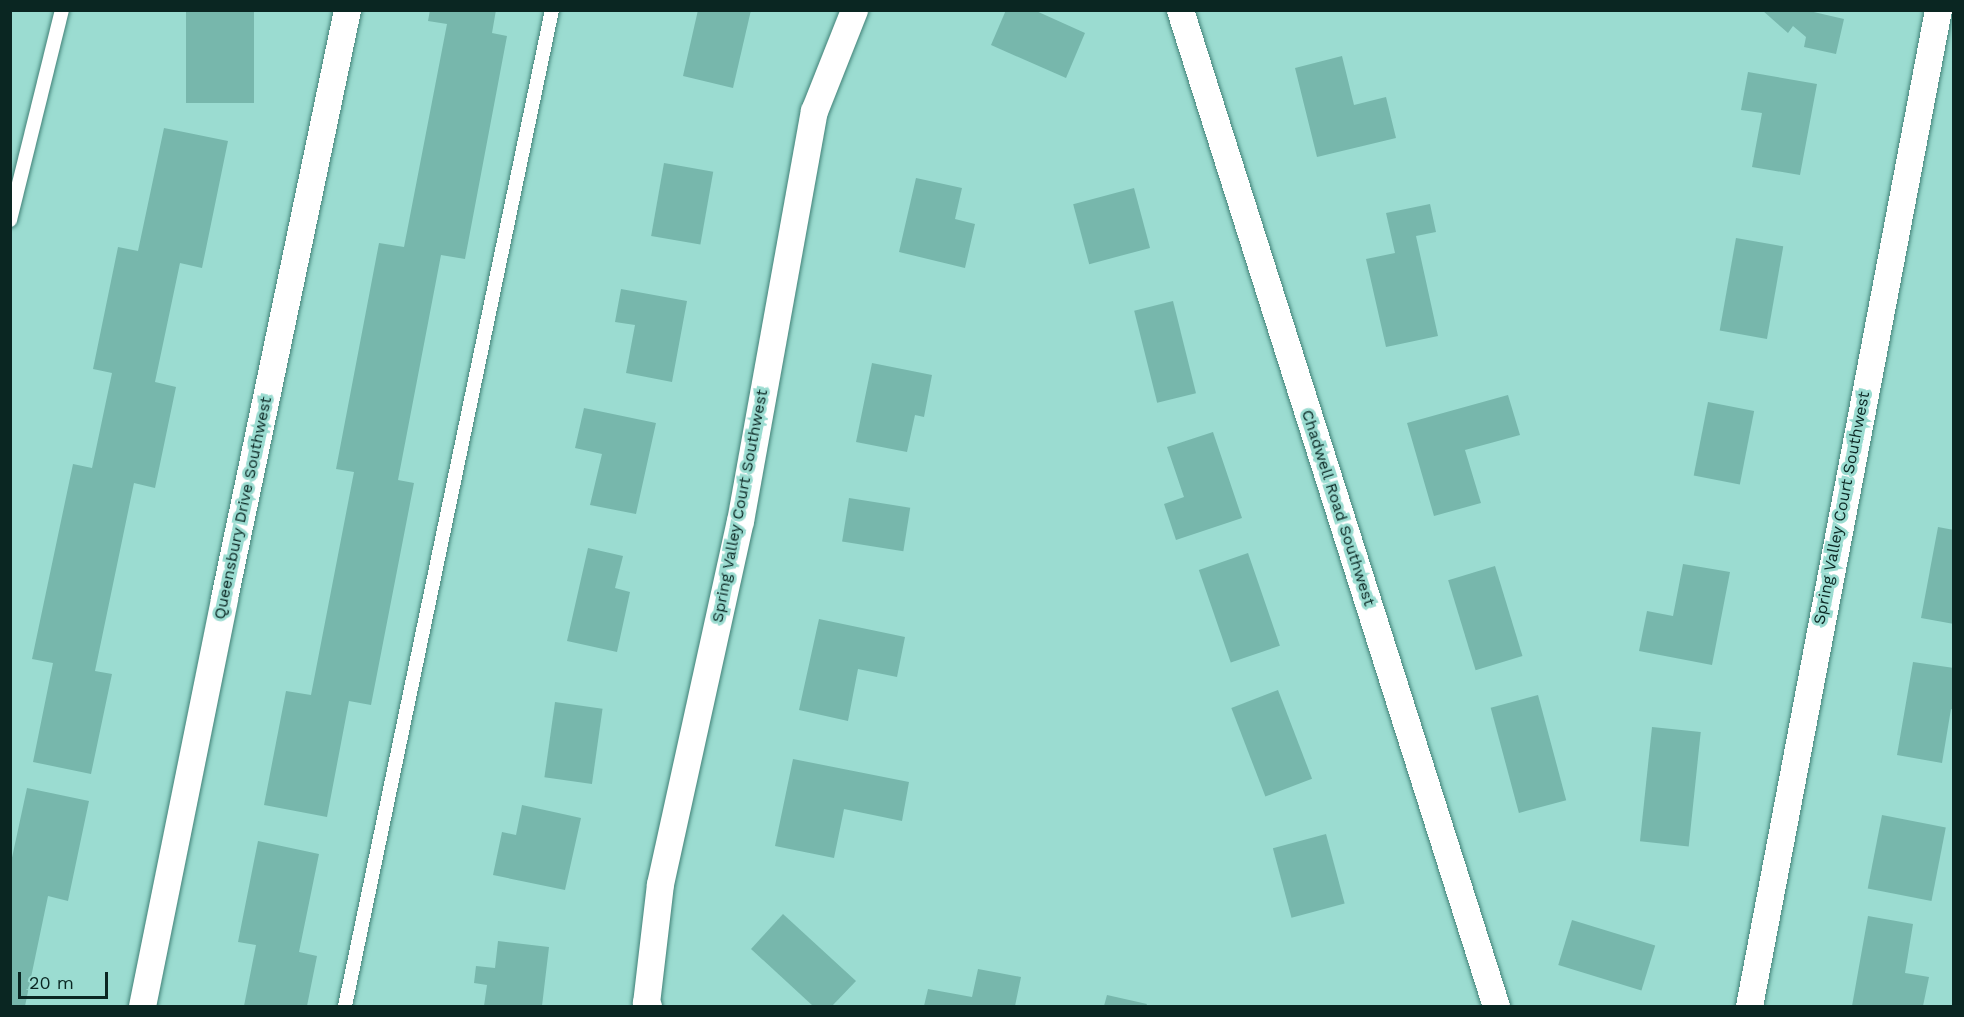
<!DOCTYPE html>
<style>
body{margin:0}
#map{position:relative;width:1964px;height:1017px;overflow:hidden;background:#9bdcd1;font-family:"Work Sans",sans-serif}
div>[style]{position:absolute}
.building>*{inset:0;background:#77b7ac;transform-origin:0 0}
.roads{filter:drop-shadow(0 0 2px #418177) drop-shadow(0 0 2px #418177)}
.lane>*{height:14px;margin:-7px;padding:0 7px;transform-origin:7px;border-radius:7px;background:#fff}
.street>*{height:27px;margin:-13.5px;padding:0 13.5px;transform-origin:13.5px;border-radius:13.5px;background:#fff}
span{translate:-50% -50%;white-space:nowrap;text-align:center;line-height:1.15;-webkit-text-stroke:6px #9bdcd1;paint-order:stroke}
.street-label{font-size:16px;color:#0a2622}
.frame{position:absolute;inset:0;border:12px solid #0a2622;pointer-events:none}
.scale{position:absolute;left:18px;top:972px;width:90px;height:27px;box-sizing:border-box;border:3px solid #0a2622;border-top:0;padding-left:8px;font-size:18px;line-height:21px;white-space:nowrap;color:#0a2622;-webkit-text-stroke:4px #9bdcd1;paint-order:stroke}
</style>
<div id="map">
<div class="building">
<i style="left:186px;top:10px;width:68px;height:93px"></i>
<i style="clip-path:polygon(430px 10px,496px 10px,492px 33px,507px 36px,465px 259px,441px 255px,398px 480px,414px 483px,371px 705px,349px 701px,327px 817px,264px 805px,286px 691px,311px 695px,354px 472px,336px 469px,379px 243px,404px 247px,447px 24px,428px 21px)"></i>
<i style="clip-path:polygon(698px 10px,751px 10px,733px 88px,683px 76px)"></i>
<i style="clip-path:polygon(1006px 10px,1034px 10px,1085px 33px,1066px 78px,991px 45px)"></i>
<i style="clip-path:polygon(1762px 10px,1805px 10px,1844px 19px,1836px 54px,1804px 47px,1806px 37px,1793px 26px,1788px 33px)"></i>
<i style="clip-path:polygon(1342px 56px,1354px 105px,1386px 97px,1396px 138px,1317px 157px,1295px 68px)"></i>
<i style="clip-path:polygon(1748px 72px,1817px 84px,1800px 175px,1752px 167px,1762px 113px,1741px 110px)"></i>
<i style="clip-path:polygon(164px 128px,228px 141px,202px 268px,180px 263px,155px 382px,176px 387px,155px 488px,134px 483px,95px 671px,112px 674px,91px 774px,33px 762px,53px 663px,32px 659px,73px 464px,92px 468px,112px 373px,93px 369px,118px 247px,138px 251px)"></i>
<i style="left:664px;top:163px;width:50px;height:74px;rotate:10deg"></i>
<i style="clip-path:polygon(916px 178px,962px 188px,955px 219px,975px 224px,965px 268px,899px 252px)"></i>
<i style="left:1134px;top:188px;width:62px;height:63px;rotate:75deg"></i>
<i style="clip-path:polygon(1430px 204px,1436px 232px,1416px 236px,1438px 336px,1386px 347px,1366px 259px,1395px 253px,1386px 213px)"></i>
<i style="left:1736px;top:238px;width:48px;height:94px;rotate:10deg"></i>
<i style="clip-path:polygon(621px 289px,687px 301px,672px 382px,626px 373px,635px 325px,615px 322px)"></i>
<i style="left:1173px;top:301px;width:95px;height:40px;rotate:76deg"></i>
<i style="clip-path:polygon(872px 363px,932px 375px,924px 417px,915px 415px,907px 452px,856px 442px)"></i>
<i style="clip-path:polygon(1508px 395px,1520px 435px,1465px 450px,1481px 503px,1434px 516px,1407px 423px)"></i>
<i style="left:1708px;top:402px;width:47px;height:75px;rotate:11deg"></i>
<i style="clip-path:polygon(584px 408px,656px 423px,636px 514px,590px 505px,602px 454px,575px 448px)"></i>
<i style="clip-path:polygon(1213px 432px,1242px 518px,1176px 540px,1164px 504px,1184px 497px,1167px 447px)"></i>
<i style="left:849px;top:498px;width:62px;height:44px;rotate:9deg"></i>
<i style="clip-path:polygon(1938px 527px,1954px 530px,1954px 624px,1921px 618px)"></i>
<i style="clip-path:polygon(588px 548px,623px 556px,615px 588px,630px 592px,617px 652px,567px 641px)"></i>
<i style="left:1248px;top:553px;width:98px;height:52px;rotate:71deg"></i>
<i style="clip-path:polygon(1683px 564px,1730px 572px,1712px 665px,1639px 651px,1647px 611px,1673px 616px)"></i>
<i style="left:1495px;top:566px;width:94px;height:49px;rotate:73deg"></i>
<i style="clip-path:polygon(819px 619px,905px 637px,897px 677px,858px 669px,848px 721px,799px 710px)"></i>
<i style="clip-path:polygon(1913px 662px,1954px 668px,1954px 710px,1951px 709px,1942px 763px,1897px 755px)"></i>
<i style="left:1278px;top:690px;width:95px;height:50px;rotate:69deg"></i>
<i style="left:1538px;top:695px;width:109px;height:49px;rotate:75deg"></i>
<i style="left:555px;top:702px;width:48px;height:76px;rotate:8deg"></i>
<i style="left:1652px;top:727px;width:49px;height:115px;rotate:6deg"></i>
<i style="clip-path:polygon(793px 759px,909px 782px,902px 821px,844px 809px,834px 858px,775px 846px)"></i>
<i style="clip-path:polygon(27px 788px,89px 801px,68px 901px,48px 896px,25px 1006px,10px 1006px,10px 867px)"></i>
<i style="clip-path:polygon(522px 805px,581px 818px,565px 890px,493px 875px,502px 832px,516px 835px)"></i>
<i style="left:1882px;top:815px;width:65px;height:75px;rotate:11deg"></i>
<i style="left:1326px;top:834px;width:72px;height:55px;rotate:75deg"></i>
<i style="clip-path:polygon(258px 841px,319px 854px,299px 952px,317px 956px,307px 1006px,244px 1006px,256px 945px,238px 942px)"></i>
<i style="clip-path:polygon(783px 914px,856px 981px,832px 1006px,813px 1006px,751px 949px)"></i>
<i style="clip-path:polygon(1868px 916px,1913px 924px,1905px 973px,1929px 977px,1923px 1006px,1852px 1006px)"></i>
<i style="left:1572px;top:920px;width:87px;height:47px;rotate:17deg"></i>
<i style="clip-path:polygon(498px 941px,549px 947px,542px 1006px,484px 1006px,487px 985px,474px 983px,476px 966px,495px 968px)"></i>
<i style="clip-path:polygon(978px 969px,1021px 977px,1015px 1006px,924px 1006px,928px 989px,972px 997px)"></i>
<i style="clip-path:polygon(1107px 995px,1147px 1004px,1146px 1006px,1104px 1006px)"></i>
</div>
<div class="roads">
<div class="lane">
<i style="left:10px;top:220px;width:216px;rotate:-76.1deg"></i>
<i style="left:345px;top:1006px;width:1017px;rotate:-78.26deg"></i>
</div>
<div class="street">
<i style="left:1180px;top:10px;width:1045px;rotate:72.4deg"></i>
<i style="left:142px;top:1006px;width:416px;rotate:-78.6deg"></i>
<i style="left:224px;top:598px;width:601px;rotate:-78.19deg"></i>
<i style="left:648px;top:1006px;width:4px;rotate:-124deg"></i>
<i style="left:646px;top:1003px;width:120px;rotate:-83.3deg"></i>
<i style="left:660px;top:884px;width:372px;rotate:-77.6deg"></i>
<i style="left:740px;top:521px;width:417px;rotate:-79.8deg"></i>
<i style="left:814px;top:111px;width:109px;rotate:-68.4deg"></i>
<i style="left:1749px;top:1006px;width:1014px;rotate:-79.26deg"></i>
</div>
</div>
<div class="street-label">
<span style="left:740px;top:506px;rotate:-79deg">Spring Valley Court Southwest</span>
<span style="left:243px;top:508px;rotate:-78deg">Queensbury Drive Southwest</span>
<span style="left:1338px;top:508px;rotate:72deg">Chadwell Road Southwest</span>
<span style="left:1842px;top:508px;rotate:-79deg">Spring Valley Court Southwest</span>
</div>
<div class="frame"></div>
<div class="scale">20 m</div>
</div>
